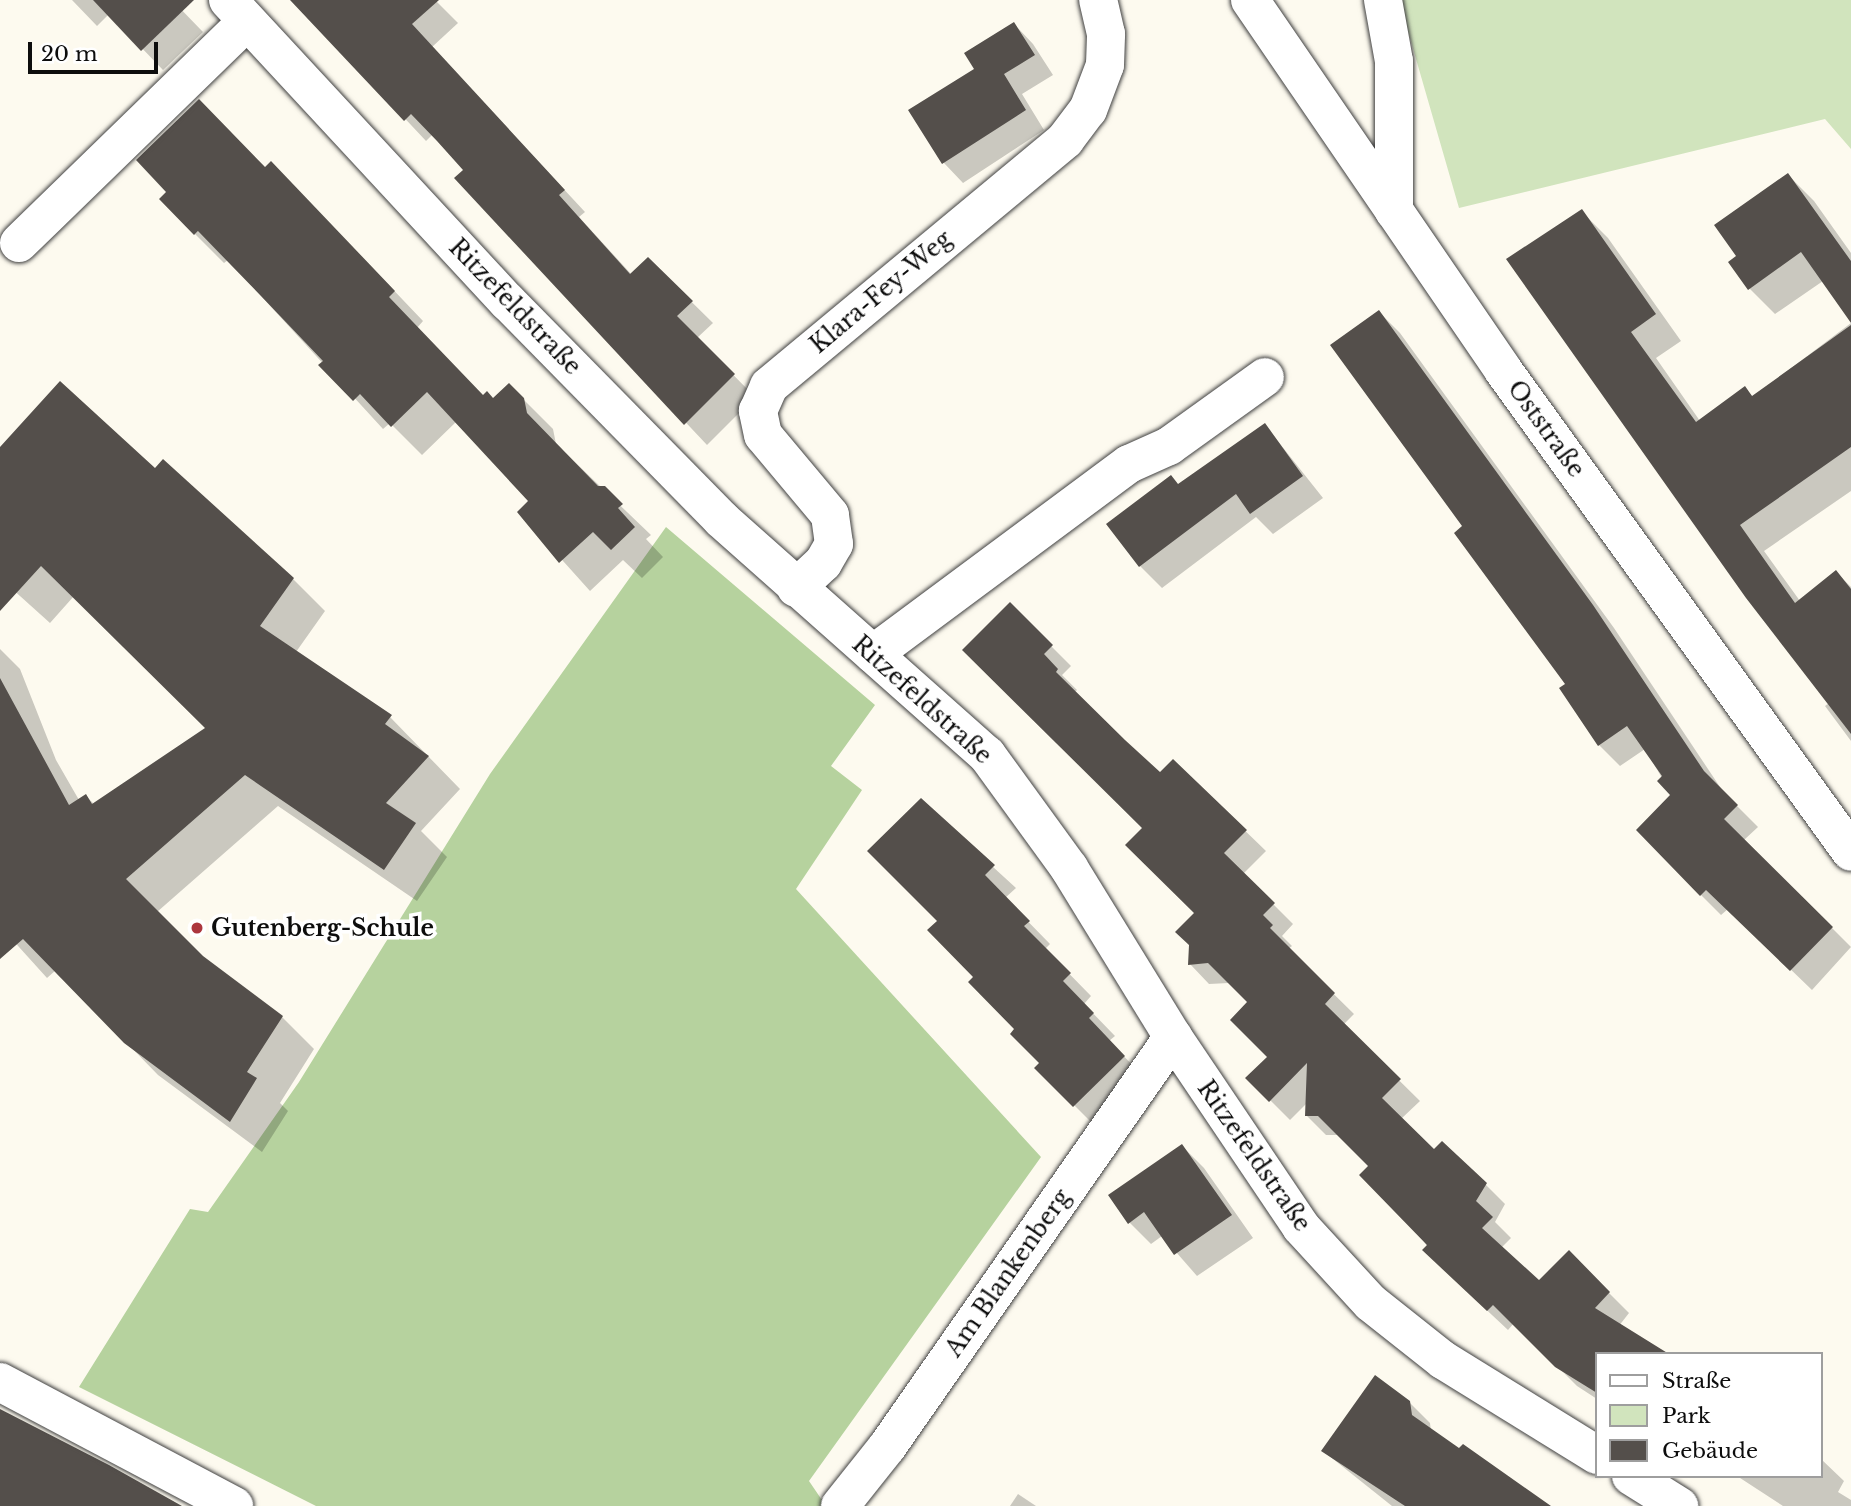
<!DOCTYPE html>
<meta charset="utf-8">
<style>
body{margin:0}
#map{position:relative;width:1851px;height:1506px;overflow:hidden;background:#fdfaef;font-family:"Libre Baskerville",serif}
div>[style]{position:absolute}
.green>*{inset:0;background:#d1e4bd}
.forest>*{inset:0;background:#b6d29e}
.shadow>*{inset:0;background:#0003}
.building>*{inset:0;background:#544f4b}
.roads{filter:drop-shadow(0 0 2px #404040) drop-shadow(0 0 2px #404040)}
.minor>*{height:38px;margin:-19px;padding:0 19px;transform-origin:19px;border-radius:19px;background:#fff}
.dots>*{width:19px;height:19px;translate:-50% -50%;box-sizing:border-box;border:4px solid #fff;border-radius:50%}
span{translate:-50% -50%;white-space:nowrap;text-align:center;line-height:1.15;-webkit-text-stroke:7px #fff;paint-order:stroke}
.street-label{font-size:23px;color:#0d0d0d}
.poi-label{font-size:23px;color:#0d0d0d;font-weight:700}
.left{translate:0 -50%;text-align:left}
.legend{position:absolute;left:1595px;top:1352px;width:228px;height:126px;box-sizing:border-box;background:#fff;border:2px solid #9e9e9e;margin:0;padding:9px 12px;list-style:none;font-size:21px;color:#0d0d0d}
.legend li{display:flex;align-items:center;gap:14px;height:35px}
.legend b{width:35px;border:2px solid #9e9e9e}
.scale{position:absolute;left:28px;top:42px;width:130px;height:32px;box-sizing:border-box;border:4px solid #0d0d0d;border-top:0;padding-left:9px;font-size:21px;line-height:24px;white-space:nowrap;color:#0d0d0d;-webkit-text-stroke:5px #fff;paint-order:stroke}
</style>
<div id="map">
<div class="green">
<i style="clip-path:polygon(1399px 0,1851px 0,1851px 149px,1825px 119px,1459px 208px)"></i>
</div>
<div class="forest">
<i style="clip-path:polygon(666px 527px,875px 705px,831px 766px,862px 790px,796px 889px,1041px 1157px,809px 1481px,826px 1506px,316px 1506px,79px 1387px,190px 1209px,208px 1212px,299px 1082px,490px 774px)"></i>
</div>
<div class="shadow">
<i style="clip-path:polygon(72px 0,172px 0,203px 32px,163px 70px,109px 14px,97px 26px)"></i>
<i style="clip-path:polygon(294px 0,435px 0,458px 23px,432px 47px,585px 212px,579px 217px,632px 275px,648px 259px,713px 323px,697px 338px,755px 397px,707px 445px,456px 178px,465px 170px,432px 135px,426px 141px)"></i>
<i style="clip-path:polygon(1014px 24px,1033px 44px,1053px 75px,1022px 94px,1044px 130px,963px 183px,944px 163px,910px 111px,977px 69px)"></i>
<i style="clip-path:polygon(265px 169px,363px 258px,423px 321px,417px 328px,483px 397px,494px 400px,509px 385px,553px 429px,556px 444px,651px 535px,646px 539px,663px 557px,642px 578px,623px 560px,590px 591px,519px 512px,530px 501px,457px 421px,422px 455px,390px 423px,383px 429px,228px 260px,224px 263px,195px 234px)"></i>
<i style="clip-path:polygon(1788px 175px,1814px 201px,1851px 253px,1851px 320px,1823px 281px,1775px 314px,1749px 288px,1739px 257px)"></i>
<i style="clip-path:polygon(1582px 212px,1608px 238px,1681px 341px,1656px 358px,1700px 421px,1745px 389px,1753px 397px,1851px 323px,1851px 491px,1764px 551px,1800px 601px,1836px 572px,1851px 587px,1851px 741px,1825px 706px,1829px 703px,1508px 259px)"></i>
<i style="clip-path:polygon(1379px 312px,1400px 333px,1614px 628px,1724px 793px,1758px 827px,1744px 840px,1851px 947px,1812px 990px,1728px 909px,1721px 915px,1701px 895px,1672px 795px,1645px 749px,1620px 766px,1599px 745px,1562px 688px,1567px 685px,1465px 527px)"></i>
<i style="clip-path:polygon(1265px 425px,1323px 498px,1273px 534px,1256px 517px,1162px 588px,1140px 566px,1179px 485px)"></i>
<i style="clip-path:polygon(0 450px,155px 470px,293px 579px,325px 611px,296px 652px,390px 717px,460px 789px,421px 831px,447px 857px,417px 901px,278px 806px,157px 912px,202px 957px,282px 1017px,314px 1049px,280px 1103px,288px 1111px,262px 1152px,158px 1075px,56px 970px,47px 978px,0 926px,0 649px,20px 669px,56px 760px,79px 800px,86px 796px,95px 805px,208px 728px,74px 596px,50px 623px,0 578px)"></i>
<i style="clip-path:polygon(1010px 605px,1071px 666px,1062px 675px,1077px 690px,1074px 693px,1160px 774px,1173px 761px,1266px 851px,1243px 874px,1293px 924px,1282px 936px,1292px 946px,1288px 949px,1354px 1014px,1343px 1025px,1420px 1101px,1401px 1119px,1434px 1151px,1485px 1184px,1505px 1204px,1495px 1222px,1511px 1238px,1501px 1248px,1539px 1283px,1569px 1253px,1629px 1313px,1597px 1354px,1597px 1399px,1577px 1386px,1514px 1323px,1508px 1330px,1444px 1270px,1371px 1166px,1340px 1135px,1326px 1135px,1306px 1115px,1307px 1103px,1290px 1120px,1248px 1078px,1269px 1057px,1250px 1002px,1229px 983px,1209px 984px,1190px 964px,1196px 913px)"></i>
<i style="clip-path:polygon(921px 801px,1016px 888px,1005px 898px,1050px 944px,1045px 949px,1091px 996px,1084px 1004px,1115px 1036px,1109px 1041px,1146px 1079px,1096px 1127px,1037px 1068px,1042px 1063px,939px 921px)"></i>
<i style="clip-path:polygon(1182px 1146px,1204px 1168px,1253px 1238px,1197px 1276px,1162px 1236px,1151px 1244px,1129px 1222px)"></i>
<i style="clip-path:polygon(1409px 1402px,1430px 1423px,1431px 1431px,1547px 1506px,1392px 1506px,1323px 1451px)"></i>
<i style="clip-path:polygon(1821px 1459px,1844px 1481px,1838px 1492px,1851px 1500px,1851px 1506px,1783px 1506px,1737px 1476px,1821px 1476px)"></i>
<i style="clip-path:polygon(1018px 1494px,1036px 1506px,1010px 1506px)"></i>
</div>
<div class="building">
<i style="clip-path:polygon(93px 0,194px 0,141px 51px)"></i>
<i style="clip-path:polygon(290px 0,439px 0,412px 24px,565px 190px,559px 195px,630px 274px,648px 257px,693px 301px,677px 316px,735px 374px,684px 425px,454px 178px,463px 170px,437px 141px,411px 114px,404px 121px)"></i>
<i style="clip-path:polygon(1014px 22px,1035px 55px,1004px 74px,1026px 110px,942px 164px,908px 110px,974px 69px,964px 53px)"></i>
<i style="clip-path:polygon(199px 99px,265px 167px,271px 161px,395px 291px,389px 297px,483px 395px,487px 391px,493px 398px,509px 383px,524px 398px,527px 413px,598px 486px,605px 486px,623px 504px,618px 508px,635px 527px,611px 550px,593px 532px,559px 563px,517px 512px,528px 501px,427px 392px,391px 427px,360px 394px,353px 401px,318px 365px,323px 361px,261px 296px,198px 231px,194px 235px,159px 199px,166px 192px,136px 160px)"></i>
<i style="clip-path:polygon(1788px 173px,1851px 261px,1851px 323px,1801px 252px,1748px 290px,1728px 262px,1736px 256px,1714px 225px)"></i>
<i style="clip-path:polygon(1582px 209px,1656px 314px,1631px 332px,1696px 422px,1745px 386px,1752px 396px,1851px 325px,1851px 447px,1740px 525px,1795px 603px,1836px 570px,1851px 589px,1851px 734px,1746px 598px,1506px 259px)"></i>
<i style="clip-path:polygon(1379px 310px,1593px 605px,1704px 771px,1738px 805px,1724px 819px,1833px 927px,1790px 971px,1706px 890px,1700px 896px,1636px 830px,1670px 795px,1657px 781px,1662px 776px,1627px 726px,1598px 746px,1559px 688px,1565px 684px,1454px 533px,1462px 526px,1330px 345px)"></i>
<i style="clip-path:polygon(60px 381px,155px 468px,163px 459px,294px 578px,260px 626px,392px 715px,385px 724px,429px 756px,386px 803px,416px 823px,384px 870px,245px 775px,126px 879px,203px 956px,283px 1016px,247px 1072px,257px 1078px,230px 1122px,124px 1043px,23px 939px,0 959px,0 678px,69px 805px,86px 794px,92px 804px,205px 728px,41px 566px,0 611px,0 447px)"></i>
<i style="clip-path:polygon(1265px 423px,1303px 476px,1250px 514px,1236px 494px,1139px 567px,1106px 524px,1171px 475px,1178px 484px)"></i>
<i style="clip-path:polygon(1010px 602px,1053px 645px,1044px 654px,1058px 669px,1056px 672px,1125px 740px,1160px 772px,1173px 759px,1247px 830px,1224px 853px,1275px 903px,1263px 915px,1273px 925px,1270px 928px,1335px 993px,1325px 1004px,1401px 1079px,1382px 1098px,1434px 1149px,1442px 1141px,1487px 1183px,1476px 1201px,1493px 1217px,1482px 1228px,1539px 1280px,1569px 1250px,1610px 1292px,1595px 1308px,1669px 1354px,1597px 1354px,1597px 1393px,1555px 1367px,1493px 1305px,1487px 1311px,1422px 1250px,1427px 1245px,1359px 1175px,1368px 1166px,1318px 1116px,1305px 1116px,1307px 1063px,1269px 1102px,1245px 1078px,1267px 1057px,1230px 1020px,1247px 1002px,1208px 963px,1188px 965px,1189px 945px,1175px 932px,1194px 913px,1125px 845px,1142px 828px,962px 650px)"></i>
<i style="clip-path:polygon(921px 798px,995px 865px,985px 875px,1030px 921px,1024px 926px,1071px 973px,1063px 981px,1094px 1013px,1089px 1018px,1125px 1056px,1073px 1107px,1034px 1068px,1039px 1063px,1010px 1034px,1014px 1029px,968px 982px,973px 977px,927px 930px,937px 921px,867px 851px)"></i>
<i style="clip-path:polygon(1182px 1144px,1232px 1215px,1174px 1255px,1144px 1212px,1128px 1224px,1108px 1195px)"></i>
<i style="clip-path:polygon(1375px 1375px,1410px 1401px,1412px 1415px,1459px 1448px,1463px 1444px,1551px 1506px,1405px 1506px,1321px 1451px)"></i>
<i style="clip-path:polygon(0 1409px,109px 1465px,182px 1506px,0 1506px)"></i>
</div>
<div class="roads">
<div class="minor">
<i style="left:228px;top:0;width:412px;rotate:47.2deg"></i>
<i style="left:508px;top:302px;width:304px;rotate:45.5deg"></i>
<i style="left:721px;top:519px;width:356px;rotate:41.6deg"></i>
<i style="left:987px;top:755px;width:140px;rotate:54deg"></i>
<i style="left:1069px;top:868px;width:198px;rotate:58.4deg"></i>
<i style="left:1173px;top:1037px;width:229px;rotate:56deg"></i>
<i style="left:1301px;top:1227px;width:103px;rotate:47.4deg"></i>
<i style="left:1371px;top:1303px;width:92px;rotate:38.4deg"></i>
<i style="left:1443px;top:1360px;width:181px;rotate:31.7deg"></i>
<i style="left:1250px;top:0;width:448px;rotate:55.6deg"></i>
<i style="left:1503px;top:370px;width:594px;rotate:54.17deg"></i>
<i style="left:1383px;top:0;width:62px;rotate:79.8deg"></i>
<i style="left:1394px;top:61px;width:150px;rotate:90deg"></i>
<i style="left:19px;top:243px;width:318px;rotate:-44.2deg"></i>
<i style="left:796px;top:588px;width:37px;rotate:-43deg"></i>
<i style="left:823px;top:563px;width:22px;rotate:-60deg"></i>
<i style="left:834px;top:544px;width:29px;rotate:-98deg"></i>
<i style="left:830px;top:515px;width:104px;rotate:-129.9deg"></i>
<i style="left:763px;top:435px;width:25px;rotate:-102deg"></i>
<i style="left:758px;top:411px;width:27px;rotate:-66deg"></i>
<i style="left:769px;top:386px;width:385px;rotate:-39.7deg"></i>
<i style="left:1065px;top:140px;width:38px;rotate:-53deg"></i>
<i style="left:1088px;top:110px;width:48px;rotate:-69.3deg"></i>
<i style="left:1105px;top:65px;width:31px;rotate:-88deg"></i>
<i style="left:1106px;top:34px;width:35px;rotate:-103deg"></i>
<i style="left:873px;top:654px;width:319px;rotate:-36.6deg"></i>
<i style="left:1129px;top:464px;width:44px;rotate:-24.2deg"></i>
<i style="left:1169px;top:446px;width:118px;rotate:-35.7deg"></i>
<i style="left:0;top:1382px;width:265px;rotate:27.9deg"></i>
<i style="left:1631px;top:1476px;width:57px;rotate:32deg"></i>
<i style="left:840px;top:1506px;width:75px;rotate:-51.5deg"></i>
<i style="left:887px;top:1447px;width:500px;rotate:-55.1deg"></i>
</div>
</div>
<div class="dots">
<i style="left:197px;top:928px;background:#ac363d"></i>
</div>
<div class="street-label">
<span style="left:881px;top:292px;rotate:-40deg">Klara-Fey-Weg</span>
<span style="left:515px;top:307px;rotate:46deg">Ritzefeldstraße</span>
<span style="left:1546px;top:429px;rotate:54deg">Oststraße</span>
<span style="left:922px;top:700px;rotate:42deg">Ritzefeldstraße</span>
<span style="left:1254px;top:1156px;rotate:55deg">Ritzefeldstraße</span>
<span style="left:1008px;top:1273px;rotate:-55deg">Am Blankenberg</span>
</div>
<div class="poi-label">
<span class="left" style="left:211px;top:928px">Gutenberg-Schule</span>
</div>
<ul class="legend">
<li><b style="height:9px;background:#fff"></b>Straße</li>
<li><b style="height:19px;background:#d1e4bd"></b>Park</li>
<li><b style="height:19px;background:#544f4b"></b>Gebäude</li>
</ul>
<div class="scale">20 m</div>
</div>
